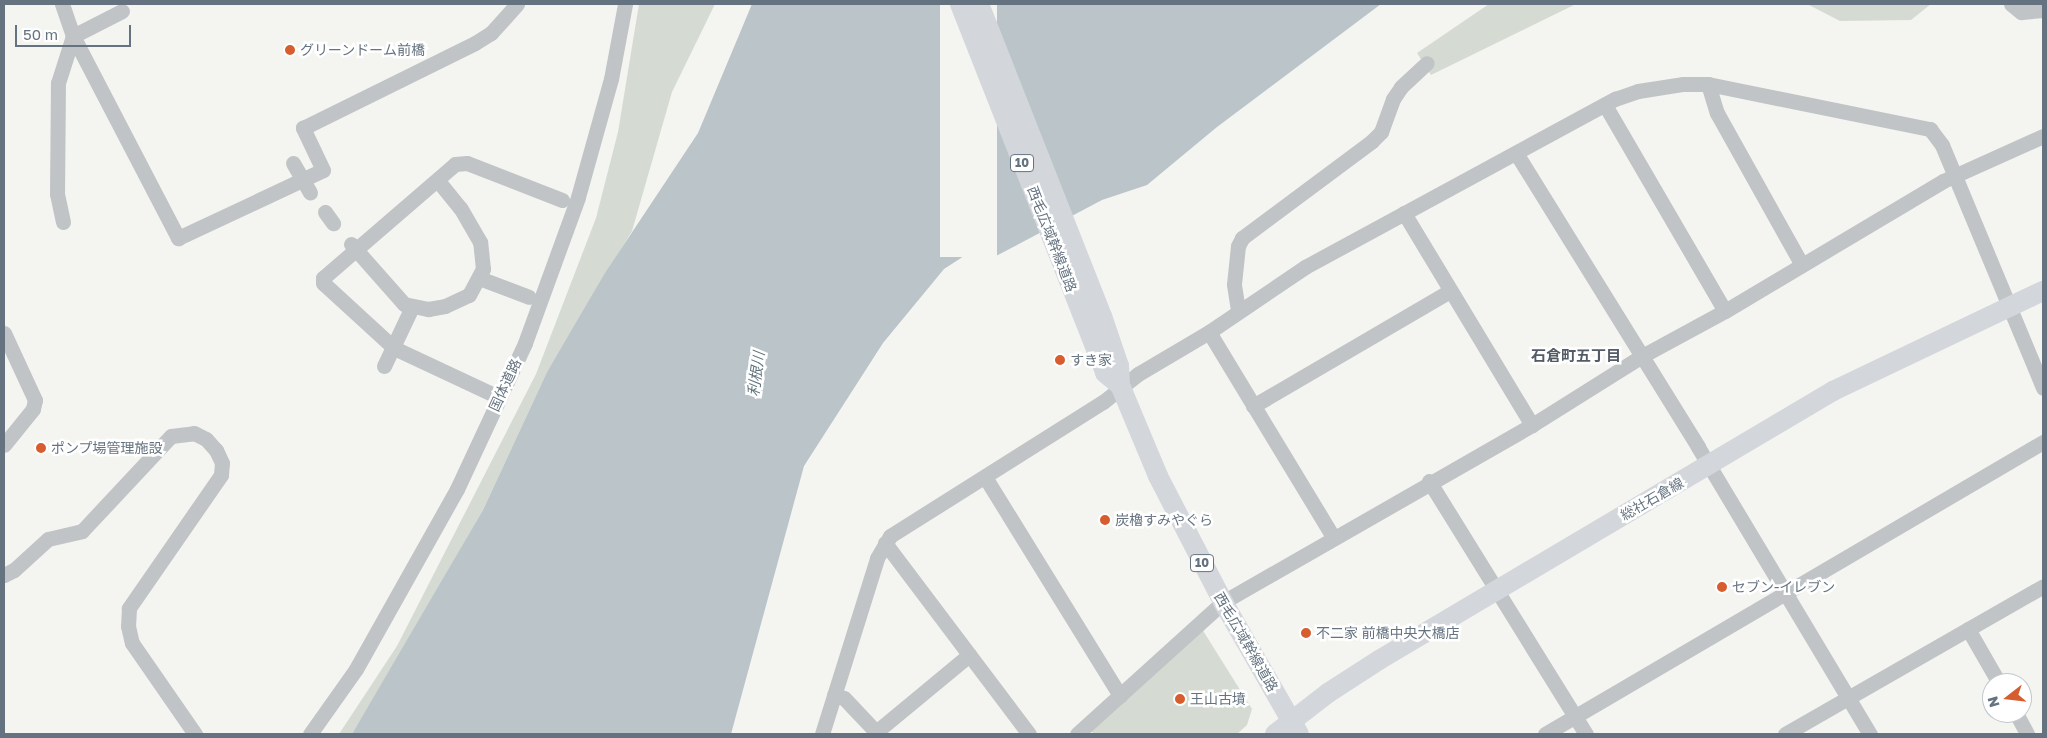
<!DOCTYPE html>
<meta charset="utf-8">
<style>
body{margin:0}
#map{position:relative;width:2047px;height:738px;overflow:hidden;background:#f4f4f1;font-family:"Golos Text","Noto Sans JP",sans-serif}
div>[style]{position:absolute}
.green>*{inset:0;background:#d5dbd2}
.water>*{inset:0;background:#bbc4c9}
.pier>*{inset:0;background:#f4f4f1;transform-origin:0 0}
.minor>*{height:15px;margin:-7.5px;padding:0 7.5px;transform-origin:7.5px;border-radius:7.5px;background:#c0c4c7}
.major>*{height:20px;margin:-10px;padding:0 10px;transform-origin:10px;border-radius:10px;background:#d3d7db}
.dots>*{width:14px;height:14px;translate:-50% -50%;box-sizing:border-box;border:2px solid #fff;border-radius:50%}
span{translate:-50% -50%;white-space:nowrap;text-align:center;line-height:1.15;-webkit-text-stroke:5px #fff;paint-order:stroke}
.shield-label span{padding:1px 4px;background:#fff;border:1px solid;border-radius:4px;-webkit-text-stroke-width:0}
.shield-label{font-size:12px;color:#657380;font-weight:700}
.poi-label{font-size:14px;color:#657380}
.left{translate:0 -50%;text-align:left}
.street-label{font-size:14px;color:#657380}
.neighbourhood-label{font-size:15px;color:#535c66;font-weight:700}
.water-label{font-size:15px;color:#61747d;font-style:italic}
.frame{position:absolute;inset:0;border:5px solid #657380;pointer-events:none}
.north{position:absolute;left:1982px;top:673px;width:50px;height:50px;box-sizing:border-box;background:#fff;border:1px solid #c1c7cc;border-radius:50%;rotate:254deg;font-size:14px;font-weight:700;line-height:20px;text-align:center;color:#657380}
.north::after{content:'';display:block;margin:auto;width:18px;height:22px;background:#d75c2e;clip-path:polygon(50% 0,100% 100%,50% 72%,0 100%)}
.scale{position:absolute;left:15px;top:25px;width:116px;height:22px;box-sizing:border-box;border:2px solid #657380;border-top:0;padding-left:6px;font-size:15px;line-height:18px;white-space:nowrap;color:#657380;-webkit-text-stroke:4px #fff;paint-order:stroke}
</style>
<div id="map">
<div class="green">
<i style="clip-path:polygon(639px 4px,715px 4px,672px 92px,632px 231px,547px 372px,483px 510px,399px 656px,352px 734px,339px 734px,397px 646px,536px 374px,596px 218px,618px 132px)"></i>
<i style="clip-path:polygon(1489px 4px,1576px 4px,1431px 75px,1417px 53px)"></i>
<i style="clip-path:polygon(1807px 4px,1931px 4px,1911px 20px,1840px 21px)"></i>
<i style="clip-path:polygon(1202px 629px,1252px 709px,1247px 725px,1237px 734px,1094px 734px,1091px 731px)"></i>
</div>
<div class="water">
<i style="clip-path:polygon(752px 4px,1381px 4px,1217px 127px,1147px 185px,1102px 200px,996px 256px,990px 246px,978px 247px,944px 269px,883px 343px,804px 466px,731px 734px,352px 734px,483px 510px,547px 372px,605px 273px,698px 133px)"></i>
</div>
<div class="pier">
<i style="left:940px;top:4px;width:57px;height:253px"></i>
</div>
<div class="minor">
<i style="left:62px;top:4px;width:34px;rotate:71deg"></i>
<i style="left:73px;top:36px;width:228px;rotate:62.5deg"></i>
<i style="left:178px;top:238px;width:160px;rotate:-25.1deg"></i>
<i style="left:323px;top:170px;width:47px;rotate:-115.5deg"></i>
<i style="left:303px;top:128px;width:192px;rotate:-26.3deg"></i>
<i style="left:475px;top:43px;width:19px;rotate:-32deg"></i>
<i style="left:491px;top:33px;width:39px;rotate:-48deg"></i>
<i style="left:2011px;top:4px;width:13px;rotate:39deg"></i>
<i style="left:2021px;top:12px;width:22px;rotate:-5deg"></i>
<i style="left:73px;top:36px;width:55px;rotate:-27deg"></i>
<i style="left:1708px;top:84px;width:30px;rotate:73deg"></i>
<i style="left:1717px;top:113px;width:174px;rotate:60.8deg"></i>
<i style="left:1605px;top:105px;width:238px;rotate:59.8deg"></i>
<i style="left:1516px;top:153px;width:346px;rotate:58.2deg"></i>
<i style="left:1698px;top:447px;width:335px;rotate:59.1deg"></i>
<i style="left:293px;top:163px;width:34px;rotate:60deg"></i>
<i style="left:325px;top:212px;width:14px;rotate:54deg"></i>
<i style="left:1404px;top:213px;width:248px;rotate:58.9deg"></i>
<i style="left:63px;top:222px;width:29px;rotate:-102deg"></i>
<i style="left:57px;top:194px;width:111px;rotate:-89.5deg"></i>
<i style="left:58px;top:83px;width:49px;rotate:-72.3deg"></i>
<i style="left:351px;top:244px;width:80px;rotate:48.5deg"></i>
<i style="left:404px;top:304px;width:25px;rotate:12deg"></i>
<i style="left:428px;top:309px;width:17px;rotate:-10deg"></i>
<i style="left:445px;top:306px;width:26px;rotate:-25deg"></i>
<i style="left:469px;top:295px;width:30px;rotate:-62deg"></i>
<i style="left:483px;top:269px;width:27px;rotate:-96deg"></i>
<i style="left:480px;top:242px;width:39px;rotate:-120deg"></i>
<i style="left:460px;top:208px;width:36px;rotate:-129deg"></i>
<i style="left:479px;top:278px;width:53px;rotate:20.8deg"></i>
<i style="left:1238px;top:310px;width:26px;rotate:-99deg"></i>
<i style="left:1234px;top:284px;width:38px;rotate:-84deg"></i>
<i style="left:1238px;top:246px;width:9px;rotate:-63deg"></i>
<i style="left:1242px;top:238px;width:162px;rotate:-36.7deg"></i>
<i style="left:1372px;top:141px;width:13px;rotate:-45deg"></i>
<i style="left:1381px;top:132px;width:35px;rotate:-70deg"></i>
<i style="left:1393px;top:99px;width:14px;rotate:-56deg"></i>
<i style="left:1401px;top:87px;width:35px;rotate:-43deg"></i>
<i style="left:1209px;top:332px;width:240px;rotate:58.8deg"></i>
<i style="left:4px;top:333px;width:74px;rotate:65.2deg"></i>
<i style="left:35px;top:400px;width:9px;rotate:103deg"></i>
<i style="left:33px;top:409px;width:46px;rotate:128.9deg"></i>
<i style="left:384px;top:366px;width:65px;rotate:-64.6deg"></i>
<i style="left:490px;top:393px;width:106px;rotate:-154.9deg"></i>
<i style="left:394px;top:348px;width:96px;rotate:-137.5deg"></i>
<i style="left:323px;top:283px;width:5px;rotate:-90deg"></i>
<i style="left:323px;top:278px;width:174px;rotate:-40.8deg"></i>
<i style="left:455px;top:164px;width:12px;rotate:-5deg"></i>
<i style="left:467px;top:163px;width:102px;rotate:21.3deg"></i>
<i style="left:1253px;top:406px;width:228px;rotate:-30.3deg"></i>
<i style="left:985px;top:477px;width:257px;rotate:58.3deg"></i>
<i style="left:1429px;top:481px;width:298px;rotate:58.2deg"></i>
<i style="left:885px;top:543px;width:239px;rotate:53deg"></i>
<i style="left:4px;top:575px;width:11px;rotate:-27deg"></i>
<i style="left:14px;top:570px;width:46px;rotate:-42.4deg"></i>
<i style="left:48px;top:539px;width:35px;rotate:-13deg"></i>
<i style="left:82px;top:531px;width:130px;rotate:-46.9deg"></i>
<i style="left:171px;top:436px;width:23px;rotate:-7deg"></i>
<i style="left:194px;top:433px;width:13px;rotate:27deg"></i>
<i style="left:206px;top:439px;width:15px;rotate:48deg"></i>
<i style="left:216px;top:450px;width:14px;rotate:65deg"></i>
<i style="left:222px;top:463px;width:12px;rotate:95deg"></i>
<i style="left:221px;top:475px;width:162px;rotate:124.7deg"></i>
<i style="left:129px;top:608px;width:18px;rotate:93deg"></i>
<i style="left:128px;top:626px;width:17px;rotate:77deg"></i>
<i style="left:132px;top:643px;width:111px;rotate:55.3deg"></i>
<i style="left:1968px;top:629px;width:62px;rotate:60.1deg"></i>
<i style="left:834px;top:695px;width:10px;rotate:17deg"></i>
<i style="left:844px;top:698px;width:50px;rotate:46.6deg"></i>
<i style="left:2016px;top:713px;width:24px;rotate:62deg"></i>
<i style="left:876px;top:732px;width:121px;rotate:-39.6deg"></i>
<i style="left:310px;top:734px;width:80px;rotate:-54.7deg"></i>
<i style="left:356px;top:669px;width:206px;rotate:-60.7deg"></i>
<i style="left:457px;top:489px;width:161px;rotate:-65deg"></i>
<i style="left:525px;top:343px;width:155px;rotate:-70deg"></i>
<i style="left:578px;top:197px;width:123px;rotate:-74.4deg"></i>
<i style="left:611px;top:79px;width:76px;rotate:-79.4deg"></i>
<i style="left:822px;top:734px;width:184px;rotate:-72.6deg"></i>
<i style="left:877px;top:558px;width:26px;rotate:-59deg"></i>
<i style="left:890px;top:536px;width:252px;rotate:-32.2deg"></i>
<i style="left:1103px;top:402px;width:45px;rotate:-38.7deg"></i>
<i style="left:1138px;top:374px;width:82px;rotate:-30.6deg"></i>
<i style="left:1209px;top:332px;width:116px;rotate:-34.1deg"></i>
<i style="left:1305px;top:267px;width:353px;rotate:-28.5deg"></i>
<i style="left:1615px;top:99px;width:24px;rotate:-19deg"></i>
<i style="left:1638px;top:91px;width:46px;rotate:-8.8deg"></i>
<i style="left:1683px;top:84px;width:25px"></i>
<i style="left:1708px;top:84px;width:227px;rotate:11.5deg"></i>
<i style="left:1930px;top:129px;width:20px;rotate:53deg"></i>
<i style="left:1942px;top:145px;width:263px;rotate:67.4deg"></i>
<i style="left:1077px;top:734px;width:197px;rotate:-42.1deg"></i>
<i style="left:1223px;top:602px;width:356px;rotate:-29.8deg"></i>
<i style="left:1532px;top:425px;width:130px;rotate:-32.1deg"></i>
<i style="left:1642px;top:356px;width:94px;rotate:-28.5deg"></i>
<i style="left:1725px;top:311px;width:254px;rotate:-30.8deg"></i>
<i style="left:1943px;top:181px;width:110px;rotate:-24.2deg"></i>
<i style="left:1545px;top:734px;width:577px;rotate:-30.39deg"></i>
<i style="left:1785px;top:734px;width:297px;rotate:-29.8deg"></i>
</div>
<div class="major">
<i style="left:960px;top:4px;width:396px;rotate:68.5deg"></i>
<i style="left:1105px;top:373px;width:19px;rotate:39deg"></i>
<i style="left:979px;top:4px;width:335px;rotate:68.5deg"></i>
<i style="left:1102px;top:316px;width:53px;rotate:71.2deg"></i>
<i style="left:1119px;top:366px;width:19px;rotate:87deg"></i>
<i style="left:1120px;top:385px;width:99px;rotate:67.3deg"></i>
<i style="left:1158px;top:476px;width:142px;rotate:62.7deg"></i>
<i style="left:1223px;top:602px;width:152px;rotate:60.1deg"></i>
<i style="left:1275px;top:734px;width:67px;rotate:-37.7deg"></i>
<i style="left:1328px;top:693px;width:61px;rotate:-32.9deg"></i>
<i style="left:1379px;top:660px;width:528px;rotate:-30.65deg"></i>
<i style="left:1833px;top:391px;width:233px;rotate:-25.5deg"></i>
</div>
<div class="dots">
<i style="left:290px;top:50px;background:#d75c2e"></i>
<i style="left:1060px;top:360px;background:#d75c2e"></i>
<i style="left:41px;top:448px;background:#d75c2e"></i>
<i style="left:1105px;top:520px;background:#d75c2e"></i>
<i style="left:1722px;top:587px;background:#d75c2e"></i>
<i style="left:1306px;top:633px;background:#d75c2e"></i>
<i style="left:1180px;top:699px;background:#d75c2e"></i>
</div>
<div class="shield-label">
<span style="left:1022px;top:163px">10</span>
<span style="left:1202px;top:563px">10</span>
</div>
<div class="poi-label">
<span class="left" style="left:300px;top:50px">グリーンドーム前橋</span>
<span class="left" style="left:1070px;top:360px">すき家</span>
<span class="left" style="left:51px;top:448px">ポンプ場管理施設</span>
<span class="left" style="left:1115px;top:520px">炭櫓すみやぐら</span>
<span class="left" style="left:1732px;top:587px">セブン-イレブン</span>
<span class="left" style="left:1316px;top:633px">不二家 前橋中央大橋店</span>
<span class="left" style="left:1190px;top:699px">王山古墳</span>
</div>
<div class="street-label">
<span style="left:1052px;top:239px;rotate:69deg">西毛広域幹線道路</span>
<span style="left:505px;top:385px;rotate:-65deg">国体道路</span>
<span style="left:1652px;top:499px;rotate:-30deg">総社石倉線</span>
<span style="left:1246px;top:642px;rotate:60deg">西毛広域幹線道路</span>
</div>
<div class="neighbourhood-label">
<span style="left:1576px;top:356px">石倉町五丁目</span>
</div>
<div class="water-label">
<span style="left:756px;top:374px;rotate:-82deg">利根川</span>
</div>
<div class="frame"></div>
<div class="north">N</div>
<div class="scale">50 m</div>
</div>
